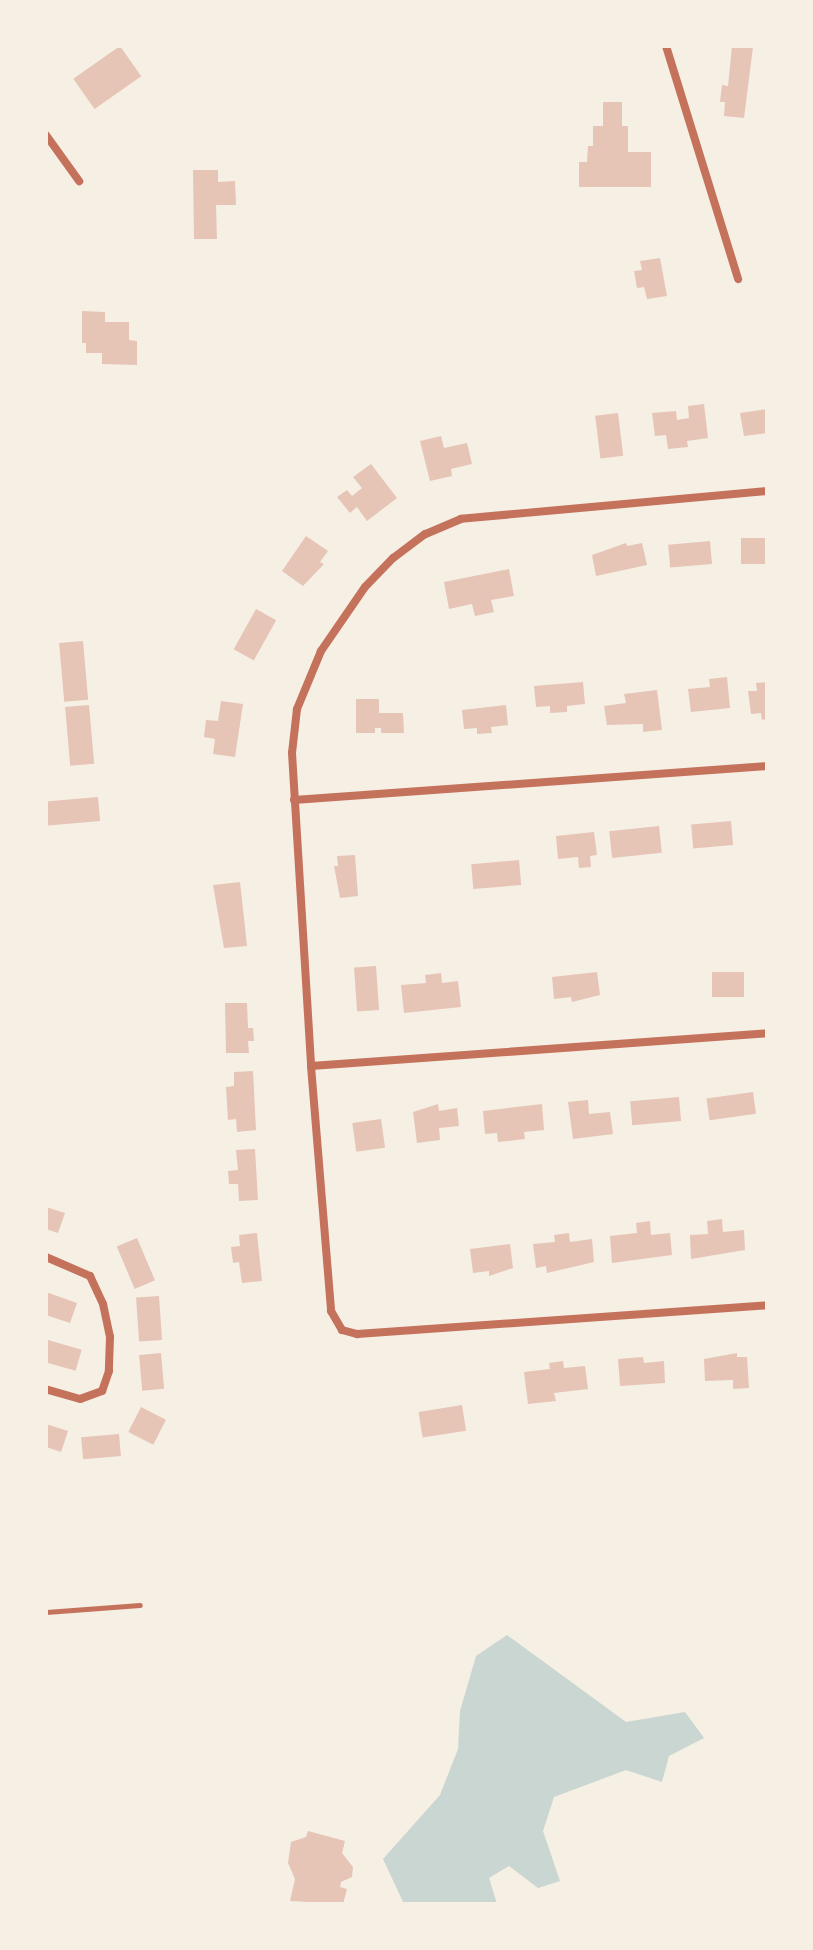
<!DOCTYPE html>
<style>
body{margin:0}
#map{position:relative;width:813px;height:1950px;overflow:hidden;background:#f6efe4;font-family:"IBM Plex Sans",sans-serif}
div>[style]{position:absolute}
.water>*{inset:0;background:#c9d6d2}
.building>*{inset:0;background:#e6c5b7;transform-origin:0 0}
.service>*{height:5px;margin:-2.5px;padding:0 2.5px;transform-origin:2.5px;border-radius:2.5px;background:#c5725c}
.minor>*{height:8px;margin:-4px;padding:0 4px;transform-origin:4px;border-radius:4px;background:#c5725c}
span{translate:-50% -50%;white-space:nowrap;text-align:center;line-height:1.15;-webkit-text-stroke:6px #f6efe4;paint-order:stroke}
.frame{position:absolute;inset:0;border:48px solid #f6efe4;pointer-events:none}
</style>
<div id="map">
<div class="water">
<i style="clip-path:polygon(507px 1635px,626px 1722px,685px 1712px,704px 1738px,669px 1756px,662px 1782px,626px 1770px,554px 1797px,543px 1831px,560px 1881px,538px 1888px,509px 1866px,489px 1878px,497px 1904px,404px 1904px,383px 1859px,440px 1795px,458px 1749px,460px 1711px,476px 1656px)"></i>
</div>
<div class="building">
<i style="left:120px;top:46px;width:37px;height:57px;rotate:55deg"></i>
<i style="clip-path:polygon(732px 46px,753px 47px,744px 118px,724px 116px,725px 102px,720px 102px,722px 85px,728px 86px)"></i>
<i style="clip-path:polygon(603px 102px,622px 102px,622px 126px,628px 126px,628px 152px,651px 152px,651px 187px,579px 187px,579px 162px,587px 162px,588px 146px,593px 146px,593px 126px,603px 126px)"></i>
<i style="clip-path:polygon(193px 170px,218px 170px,218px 182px,235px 181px,236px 205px,216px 205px,217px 239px,194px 239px)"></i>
<i style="clip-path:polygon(660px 258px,667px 296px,647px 299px,644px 287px,637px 288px,634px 271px,642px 270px,640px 261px)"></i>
<i style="clip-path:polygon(82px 311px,105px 312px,105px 322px,129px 322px,129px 340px,137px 341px,137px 365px,102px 364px,102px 353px,86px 353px,86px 343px,82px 343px)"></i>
<i style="clip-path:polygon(704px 404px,708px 438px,687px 441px,688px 447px,668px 449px,666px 435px,655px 436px,652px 413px,676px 411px,677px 420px,689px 418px,688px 406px)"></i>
<i style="clip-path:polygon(767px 409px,767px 433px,744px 436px,740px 413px)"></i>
<i style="left:618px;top:413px;width:43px;height:23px;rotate:83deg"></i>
<i style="clip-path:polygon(441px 436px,444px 448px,467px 443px,472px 464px,451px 469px,452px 476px,430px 481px,420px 441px)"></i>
<i style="clip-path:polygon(371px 464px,397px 498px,367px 521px,357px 507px,350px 513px,337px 497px,347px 490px,352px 496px,362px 488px,353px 477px)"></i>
<i style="clip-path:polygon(306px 536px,328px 551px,320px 562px,324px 564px,303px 586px,282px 571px)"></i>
<i style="left:767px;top:538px;width:26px;height:26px;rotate:90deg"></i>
<i style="left:710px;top:541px;width:23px;height:42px;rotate:85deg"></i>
<i style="clip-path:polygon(626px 543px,627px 546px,642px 543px,647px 565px,596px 576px,592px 555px)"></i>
<i style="clip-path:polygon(509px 569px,514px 596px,491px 600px,494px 612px,475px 616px,472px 604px,449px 609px,444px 582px)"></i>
<i style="left:256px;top:609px;width:23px;height:46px;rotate:29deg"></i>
<i style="left:83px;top:641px;width:59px;height:24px;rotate:85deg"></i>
<i style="clip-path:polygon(727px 677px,730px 708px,691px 712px,688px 689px,710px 687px,709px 679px)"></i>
<i style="clip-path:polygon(583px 682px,585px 704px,567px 706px,567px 712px,550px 713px,550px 706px,536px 707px,534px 686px)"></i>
<i style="clip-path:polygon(767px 682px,767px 719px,762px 720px,761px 713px,751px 714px,748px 691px,757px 691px,756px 683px)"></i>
<i style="clip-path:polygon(657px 690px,662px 730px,643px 732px,643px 724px,607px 725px,604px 706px,626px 703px,624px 694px)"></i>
<i style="clip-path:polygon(356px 699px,379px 699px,379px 713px,403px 713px,404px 733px,381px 733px,381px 728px,375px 728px,375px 733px,356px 733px)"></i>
<i style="clip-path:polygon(221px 701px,243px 704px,235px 757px,213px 754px,215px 739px,204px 737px,206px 720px,218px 721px)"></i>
<i style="left:89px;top:705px;width:59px;height:24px;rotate:85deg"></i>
<i style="clip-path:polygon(506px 705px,508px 725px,491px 727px,492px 733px,477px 734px,477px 728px,464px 729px,462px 710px)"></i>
<i style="left:98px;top:797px;width:24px;height:52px;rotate:85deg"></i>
<i style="left:731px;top:821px;width:24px;height:40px;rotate:85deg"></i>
<i style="left:659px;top:826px;width:27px;height:50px;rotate:84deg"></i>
<i style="clip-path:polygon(594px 832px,597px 855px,590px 856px,591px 867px,579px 868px,578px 857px,558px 859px,556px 836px)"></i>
<i style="clip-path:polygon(355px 855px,358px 896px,340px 898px,334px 866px,338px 866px,337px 856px)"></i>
<i style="left:519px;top:860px;width:25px;height:48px;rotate:85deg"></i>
<i style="clip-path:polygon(240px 882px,247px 946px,224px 948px,213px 885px)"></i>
<i style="left:376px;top:966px;width:44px;height:22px;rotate:86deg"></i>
<i style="clip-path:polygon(597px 972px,600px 995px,572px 1002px,571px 997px,554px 999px,552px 977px)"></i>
<i style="left:712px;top:972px;width:32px;height:25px"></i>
<i style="clip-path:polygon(441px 973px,442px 983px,458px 981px,461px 1007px,404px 1013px,401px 985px,426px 983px,425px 975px)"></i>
<i style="clip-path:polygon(225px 1003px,247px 1003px,248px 1028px,253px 1028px,254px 1041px,248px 1041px,249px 1053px,226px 1053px)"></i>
<i style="clip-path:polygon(253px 1071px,256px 1130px,237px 1132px,236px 1119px,228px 1120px,226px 1087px,234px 1086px,234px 1072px)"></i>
<i style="left:753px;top:1092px;width:22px;height:47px;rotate:82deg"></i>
<i style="left:679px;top:1097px;width:24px;height:49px;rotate:85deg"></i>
<i style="clip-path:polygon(588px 1100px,589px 1114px,610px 1112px,613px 1134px,573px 1139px,568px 1102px)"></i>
<i style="clip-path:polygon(438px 1104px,439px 1111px,457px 1108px,459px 1126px,439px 1128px,440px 1140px,417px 1143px,413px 1112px)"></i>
<i style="clip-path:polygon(542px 1104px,544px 1130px,524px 1132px,525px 1139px,498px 1142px,497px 1133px,485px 1134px,483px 1111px)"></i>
<i style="left:381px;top:1119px;width:29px;height:29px;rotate:82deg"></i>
<i style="clip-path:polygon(255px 1149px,258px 1200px,239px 1201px,238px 1184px,229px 1184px,228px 1171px,238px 1170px,236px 1150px)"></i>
<i style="clip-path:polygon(46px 1207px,65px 1213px,58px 1233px,46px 1229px)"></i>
<i style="clip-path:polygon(722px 1219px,723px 1232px,744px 1230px,745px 1250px,691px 1259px,690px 1235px,708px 1234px,707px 1221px)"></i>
<i style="clip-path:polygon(650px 1221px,651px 1235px,670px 1233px,672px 1255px,612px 1263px,610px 1236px,637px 1233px,636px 1223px)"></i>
<i style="clip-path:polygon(257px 1233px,262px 1281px,242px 1283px,239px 1262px,233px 1263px,231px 1247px,240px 1246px,239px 1235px)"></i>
<i style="clip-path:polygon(569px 1233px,570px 1242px,592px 1239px,594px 1262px,547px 1273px,546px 1266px,536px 1268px,533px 1244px,555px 1242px,554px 1235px)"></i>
<i style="left:137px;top:1238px;width:46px;height:22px;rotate:67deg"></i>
<i style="clip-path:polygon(510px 1244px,513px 1268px,489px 1276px,489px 1271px,473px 1273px,470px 1249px)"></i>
<i style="clip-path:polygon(46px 1292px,77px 1303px,70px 1323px,46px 1315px)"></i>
<i style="left:159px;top:1296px;width:44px;height:23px;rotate:86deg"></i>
<i style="left:48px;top:1340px;width:35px;height:22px;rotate:16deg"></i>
<i style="left:161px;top:1353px;width:36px;height:22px;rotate:85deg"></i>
<i style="clip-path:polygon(737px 1353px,737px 1357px,747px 1357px,749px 1388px,733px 1389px,733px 1380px,705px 1381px,704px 1359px)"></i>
<i style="clip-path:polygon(643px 1357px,644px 1363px,664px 1361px,665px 1383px,620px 1386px,618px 1359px)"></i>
<i style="clip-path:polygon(563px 1361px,564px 1368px,585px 1366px,588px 1389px,554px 1393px,556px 1401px,528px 1404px,524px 1372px,550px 1369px,549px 1363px)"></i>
<i style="left:462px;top:1405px;width:26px;height:44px;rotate:81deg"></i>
<i style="left:141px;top:1407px;width:28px;height:28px;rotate:27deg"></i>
<i style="clip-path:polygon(46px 1424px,68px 1431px,61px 1452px,46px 1447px)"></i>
<i style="left:119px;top:1434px;width:22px;height:38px;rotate:85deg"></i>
<i style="clip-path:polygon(308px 1831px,345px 1841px,342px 1853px,353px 1867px,352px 1877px,341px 1882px,340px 1887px,347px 1889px,343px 1904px,290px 1901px,295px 1879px,288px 1863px,291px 1842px,306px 1837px)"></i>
</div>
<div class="service">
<i style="left:46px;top:1612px;width:94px;rotate:-4.3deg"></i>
</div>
<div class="minor">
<i style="left:666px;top:46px;width:244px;rotate:72.8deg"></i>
<i style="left:46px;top:135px;width:57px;rotate:54.3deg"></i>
<i style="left:767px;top:491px;width:307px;rotate:174.8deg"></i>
<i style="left:461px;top:519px;width:39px;rotate:157deg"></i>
<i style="left:425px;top:534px;width:40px;rotate:143deg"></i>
<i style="left:393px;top:558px;width:40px;rotate:134deg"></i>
<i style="left:365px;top:587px;width:78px;rotate:124.5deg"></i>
<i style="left:321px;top:651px;width:63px;rotate:112.5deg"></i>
<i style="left:297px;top:709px;width:44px;rotate:96.5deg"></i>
<i style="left:292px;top:753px;width:314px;rotate:86.5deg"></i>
<i style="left:311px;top:1066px;width:246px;rotate:85.3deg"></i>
<i style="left:331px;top:1311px;width:22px;rotate:60deg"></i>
<i style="left:342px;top:1330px;width:16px;rotate:15deg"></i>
<i style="left:357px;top:1334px;width:411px;rotate:-4deg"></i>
<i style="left:294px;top:800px;width:474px;rotate:-4.1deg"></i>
<i style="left:311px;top:1066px;width:457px;rotate:-4.1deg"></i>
<i style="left:46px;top:1257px;width:48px;rotate:23.4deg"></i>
<i style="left:90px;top:1276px;width:31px;rotate:65deg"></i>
<i style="left:103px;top:1304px;width:34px;rotate:78deg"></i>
<i style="left:110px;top:1337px;width:34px;rotate:92deg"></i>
<i style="left:109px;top:1371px;width:21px;rotate:109deg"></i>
<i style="left:102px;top:1391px;width:23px;rotate:160deg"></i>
<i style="left:80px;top:1399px;width:35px;rotate:-164deg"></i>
</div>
<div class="frame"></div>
</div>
